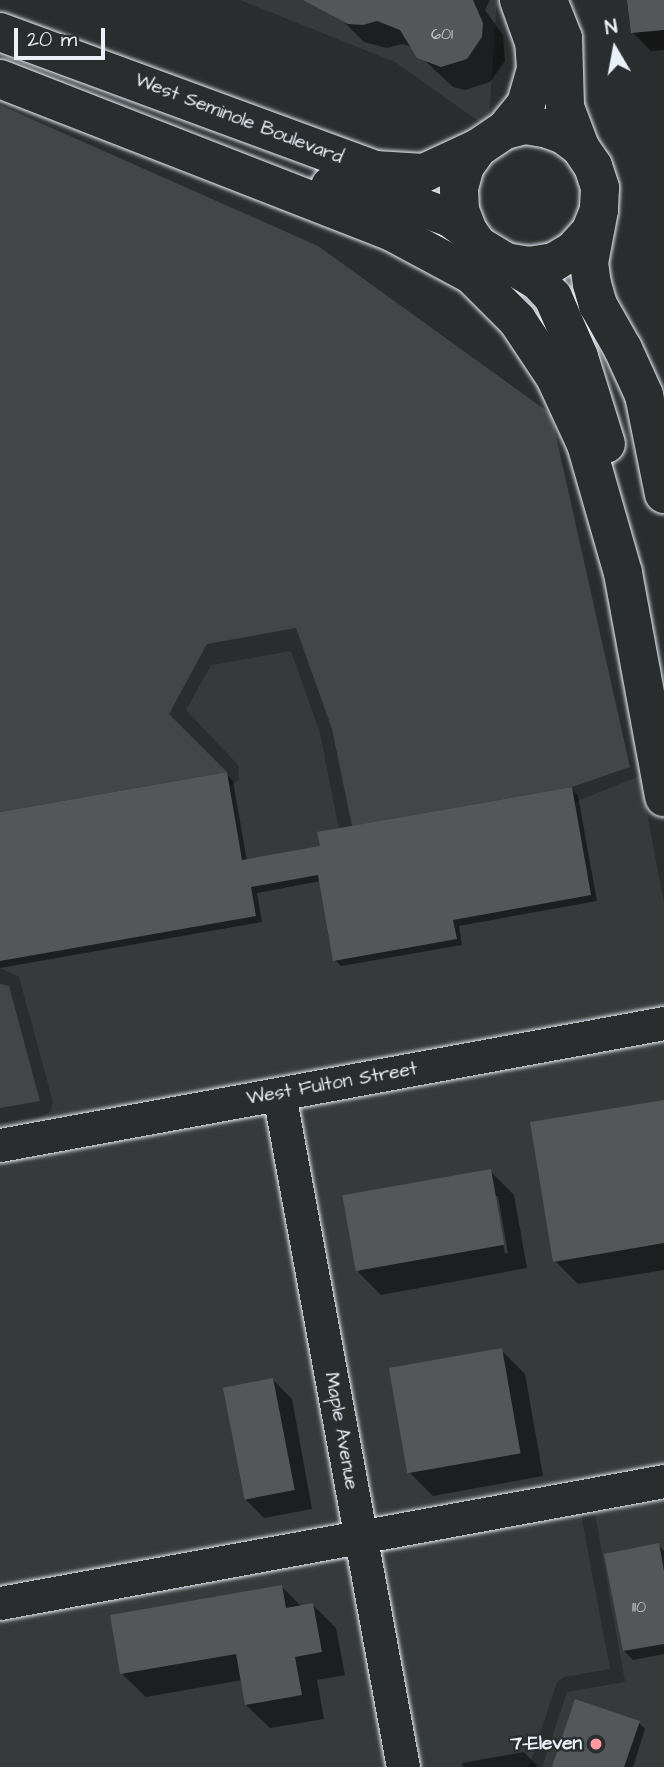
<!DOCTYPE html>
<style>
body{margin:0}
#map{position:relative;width:664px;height:1767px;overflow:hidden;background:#2a2d2e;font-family:"Architects Daughter",sans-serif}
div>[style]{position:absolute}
.built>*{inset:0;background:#363a3b}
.green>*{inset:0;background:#424648}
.shadow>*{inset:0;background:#0007}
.building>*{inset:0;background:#535759;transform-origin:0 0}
.roads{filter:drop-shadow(0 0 2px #e8f1f8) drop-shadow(0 0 2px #e8f1f8)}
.minor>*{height:33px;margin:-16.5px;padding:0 16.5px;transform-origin:16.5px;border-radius:16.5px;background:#2a2d2e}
.secondary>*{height:38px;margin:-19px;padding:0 19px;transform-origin:19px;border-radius:19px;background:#2a2d2e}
.primary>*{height:38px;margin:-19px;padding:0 19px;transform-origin:19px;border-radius:19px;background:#2a2d2e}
.dots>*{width:19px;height:19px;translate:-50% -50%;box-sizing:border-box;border:4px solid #2a2d2e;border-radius:50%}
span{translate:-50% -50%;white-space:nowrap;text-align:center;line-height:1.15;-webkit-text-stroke:5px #2a2d2e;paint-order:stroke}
.number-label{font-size:16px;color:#c3cad0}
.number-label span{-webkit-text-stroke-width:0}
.street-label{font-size:19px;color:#e8f1f8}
.poi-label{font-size:19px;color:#e8f1f8;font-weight:700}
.right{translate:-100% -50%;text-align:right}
.north{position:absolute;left:580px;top:14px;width:70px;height:70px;-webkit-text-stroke:5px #2a2d2e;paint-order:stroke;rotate:350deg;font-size:19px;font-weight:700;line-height:28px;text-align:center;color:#e8f1f8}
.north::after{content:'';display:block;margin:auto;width:24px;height:32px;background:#e8f1f8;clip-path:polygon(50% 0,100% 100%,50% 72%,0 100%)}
.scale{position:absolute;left:14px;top:28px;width:91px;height:32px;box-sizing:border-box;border:4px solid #e8f1f8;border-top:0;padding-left:9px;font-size:21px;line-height:24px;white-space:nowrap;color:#e8f1f8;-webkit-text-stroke:5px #2a2d2e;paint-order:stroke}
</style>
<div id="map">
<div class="built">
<i style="clip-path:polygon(240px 0,497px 0,489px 118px,481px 123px,395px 62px)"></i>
<i style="clip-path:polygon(291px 651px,320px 733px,339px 829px,350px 841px,575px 802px,640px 776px,664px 903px,664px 1005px,0 1127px,0 1123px,43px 1116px,51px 1111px,53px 1102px,19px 977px,0 968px,0 827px,233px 785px,239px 779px,238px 765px,186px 710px,211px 665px)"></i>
<i style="clip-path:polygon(664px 1041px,664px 1463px,372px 1515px,297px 1109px)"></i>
<i style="clip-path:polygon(267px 1114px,342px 1521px,0 1586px,0 1163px)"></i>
<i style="clip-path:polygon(664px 1501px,664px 1767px,542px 1767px,567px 1692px,625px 1682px,595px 1513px)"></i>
<i style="clip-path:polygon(581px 1514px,610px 1669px,564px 1677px,557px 1682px,529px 1767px,420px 1767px,378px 1550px)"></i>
<i style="clip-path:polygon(348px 1556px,389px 1767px,0 1767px,0 1621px)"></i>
</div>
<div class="green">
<i style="clip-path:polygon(0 105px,318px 246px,551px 414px,630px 767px,572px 787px,352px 826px,332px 729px,296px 628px,207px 644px,169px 714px,227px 772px,0 812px)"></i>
<i style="clip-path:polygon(0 984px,9px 986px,40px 1101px,0 1108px)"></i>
</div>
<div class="shadow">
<i style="clip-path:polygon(332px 0,490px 0,485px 10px,503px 35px,505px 61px,490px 82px,465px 90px,453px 87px,409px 46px,402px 44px,387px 48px,364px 42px,340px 18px)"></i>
<i style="clip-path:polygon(629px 0,664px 0,664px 50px,651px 51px,632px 32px)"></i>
<i style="clip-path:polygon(226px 774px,233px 781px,247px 861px,322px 848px,572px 789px,578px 796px,597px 901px,459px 926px,462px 945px,341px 966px,335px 960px,321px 881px,257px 893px,262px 922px,0 968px,0 814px)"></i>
<i style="clip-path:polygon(664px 1102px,664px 1270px,578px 1284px,555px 1261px)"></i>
<i style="clip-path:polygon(evenodd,490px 1171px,514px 1195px,527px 1268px,381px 1295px,358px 1272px,490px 1171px,494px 1196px,498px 1196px,508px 1253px,505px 1254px,494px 1196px)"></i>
<i style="clip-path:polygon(501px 1350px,525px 1374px,543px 1476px,433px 1496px,409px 1472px)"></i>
<i style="clip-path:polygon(273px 1380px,292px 1399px,312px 1509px,264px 1518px,245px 1499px)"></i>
<i style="clip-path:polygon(658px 1545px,664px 1551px,664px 1654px,633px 1660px,624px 1651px)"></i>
<i style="clip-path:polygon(281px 1586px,302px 1607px,313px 1605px,336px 1628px,345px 1675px,317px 1680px,324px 1719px,270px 1728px,246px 1705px,242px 1680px,146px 1697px,122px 1674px)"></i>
<i style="clip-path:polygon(639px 1723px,645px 1729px,633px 1767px,554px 1767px)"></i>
<i style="clip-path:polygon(524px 1752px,538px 1767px,463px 1767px,462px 1763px)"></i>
</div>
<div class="building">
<i style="clip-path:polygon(303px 0,473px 0,483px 23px,482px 37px,467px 59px,441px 67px,417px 58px,400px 30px,377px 21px,363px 25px,348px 24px)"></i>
<i style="clip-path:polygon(627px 0,664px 0,664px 30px,631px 33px)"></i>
<i style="clip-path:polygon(227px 772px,242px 860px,320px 846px,317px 832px,572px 787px,591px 895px,453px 920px,457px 939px,333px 961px,318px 875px,251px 887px,256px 916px,0 961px,0 812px)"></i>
<i style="clip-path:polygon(664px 1100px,664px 1243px,553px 1262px,530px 1122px)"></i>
<i style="left:491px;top:1169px;width:77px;height:151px;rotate:80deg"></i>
<i style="left:502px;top:1348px;width:107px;height:115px;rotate:80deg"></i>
<i style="left:273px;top:1378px;width:114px;height:51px;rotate:79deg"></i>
<i style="clip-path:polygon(659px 1543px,664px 1571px,664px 1644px,623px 1651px,604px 1554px)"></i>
<i style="clip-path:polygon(282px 1585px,286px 1608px,313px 1603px,322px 1652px,295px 1657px,302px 1695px,245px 1705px,236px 1654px,120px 1674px,110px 1615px)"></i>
<i style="clip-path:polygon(575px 1699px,640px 1721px,624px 1767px,552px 1767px)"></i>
</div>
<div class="roads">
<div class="minor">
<i style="left:279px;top:1094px;width:684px;rotate:79.56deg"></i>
<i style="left:0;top:1145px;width:675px;rotate:-10.41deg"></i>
<i style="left:0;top:1603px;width:675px;rotate:-10.41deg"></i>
</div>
<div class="secondary">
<i style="left:548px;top:0;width:41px;rotate:68.5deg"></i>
<i style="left:563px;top:38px;width:69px;rotate:88.3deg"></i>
<i style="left:565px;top:107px;width:43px;rotate:69.4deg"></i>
<i style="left:505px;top:130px;width:33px;rotate:-51deg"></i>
<i style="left:526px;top:104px;width:37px;rotate:-74deg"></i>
<i style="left:536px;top:68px;width:26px;rotate:-94deg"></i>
<i style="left:534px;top:42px;width:45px;rotate:-109.7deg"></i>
</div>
<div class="primary">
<i style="left:0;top:32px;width:400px;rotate:20.2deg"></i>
<i style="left:375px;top:170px;width:49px;rotate:3.5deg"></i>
<i style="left:424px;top:173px;width:60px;rotate:-24.8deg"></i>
<i style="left:0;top:79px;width:421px;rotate:21.3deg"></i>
<i style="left:392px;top:232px;width:91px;rotate:28.3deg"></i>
<i style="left:472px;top:275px;width:64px;rotate:45deg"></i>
<i style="left:517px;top:320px;width:69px;rotate:56.3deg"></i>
<i style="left:555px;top:377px;width:74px;rotate:65.2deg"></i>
<i style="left:586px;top:444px;width:134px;rotate:74deg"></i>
<i style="left:623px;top:573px;width:228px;rotate:79.6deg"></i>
<i style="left:330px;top:186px;width:96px;rotate:13.3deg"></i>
<i style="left:423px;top:208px;width:29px;rotate:20deg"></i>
<i style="left:450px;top:218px;width:22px;rotate:36deg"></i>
<i style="left:599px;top:210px;width:24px;rotate:112deg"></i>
<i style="left:590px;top:232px;width:24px;rotate:132deg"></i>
<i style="left:574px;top:250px;width:23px;rotate:149deg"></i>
<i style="left:554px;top:262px;width:24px;rotate:171deg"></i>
<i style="left:530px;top:266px;width:24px;rotate:-171deg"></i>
<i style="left:506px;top:262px;width:33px;rotate:-149deg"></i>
<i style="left:478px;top:245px;width:17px;rotate:-126deg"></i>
<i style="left:468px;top:231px;width:22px;rotate:-111deg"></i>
<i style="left:460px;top:210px;width:22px;rotate:-93deg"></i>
<i style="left:459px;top:188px;width:23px;rotate:-75deg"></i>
<i style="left:465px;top:166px;width:22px;rotate:-54deg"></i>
<i style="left:478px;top:148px;width:32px;rotate:-34deg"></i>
<i style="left:505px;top:130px;width:21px;rotate:-14deg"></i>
<i style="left:525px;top:125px;width:20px;rotate:9deg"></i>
<i style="left:545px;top:128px;width:20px;rotate:20deg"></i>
<i style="left:564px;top:135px;width:20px;rotate:37deg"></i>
<i style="left:580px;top:147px;width:23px;rotate:56deg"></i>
<i style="left:593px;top:166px;width:23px;rotate:72deg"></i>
<i style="left:600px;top:188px;width:22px;rotate:93deg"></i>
<i style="left:599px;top:210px;width:54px;rotate:100.7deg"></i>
<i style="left:589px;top:263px;width:21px;rotate:82deg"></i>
<i style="left:592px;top:284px;width:22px;rotate:74deg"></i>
<i style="left:598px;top:305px;width:51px;rotate:60.4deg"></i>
<i style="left:623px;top:349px;width:51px;rotate:65.5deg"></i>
<i style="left:644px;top:395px;width:101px;rotate:78.6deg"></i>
<i style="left:506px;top:262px;width:37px;rotate:31deg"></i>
<i style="left:538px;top:281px;width:22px;rotate:47deg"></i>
<i style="left:553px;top:297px;width:65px;rotate:66.6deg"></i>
<i style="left:579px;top:357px;width:91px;rotate:72.8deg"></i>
</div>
</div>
<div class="dots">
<i style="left:596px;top:1744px;background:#ff9aa2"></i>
</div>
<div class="number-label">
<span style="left:442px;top:34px">601</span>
<span style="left:639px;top:1607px">110</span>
</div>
<div class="street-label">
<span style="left:239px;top:119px;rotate:21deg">West Seminole Boulevard</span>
<span style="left:332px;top:1084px;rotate:-10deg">West Fulton Street</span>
<span style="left:341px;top:1431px;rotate:80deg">Maple Avenue</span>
</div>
<div class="poi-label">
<span class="right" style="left:582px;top:1744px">7-Eleven</span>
</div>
<div class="north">N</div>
<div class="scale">20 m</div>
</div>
